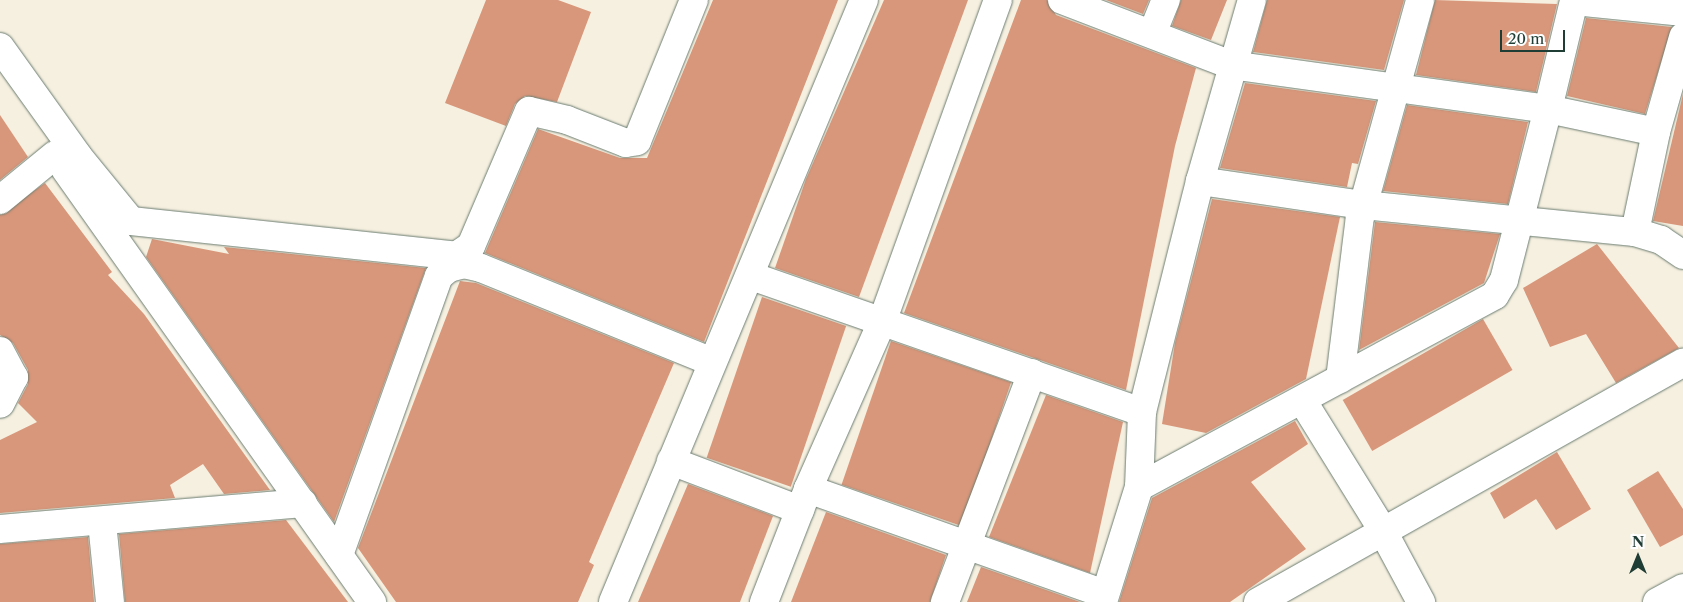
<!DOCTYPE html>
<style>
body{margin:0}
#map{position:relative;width:1683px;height:602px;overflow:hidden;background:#f6f0e0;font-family:"Libre Caslon Text",serif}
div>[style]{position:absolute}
.building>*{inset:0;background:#d8977b;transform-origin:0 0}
.roads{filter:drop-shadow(0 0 1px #6a7c70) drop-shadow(0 0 1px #6a7c70)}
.minor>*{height:28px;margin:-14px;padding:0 14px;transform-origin:14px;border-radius:14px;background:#fff}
span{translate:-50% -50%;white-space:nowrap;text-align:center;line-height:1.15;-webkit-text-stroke:4px #fff;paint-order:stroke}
.north{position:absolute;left:1613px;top:532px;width:50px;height:50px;-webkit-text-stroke:4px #fff;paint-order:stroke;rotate:0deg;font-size:14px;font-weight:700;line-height:20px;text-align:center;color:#1f3d34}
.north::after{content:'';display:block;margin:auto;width:18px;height:22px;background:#1f3d34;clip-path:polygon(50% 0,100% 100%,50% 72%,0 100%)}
.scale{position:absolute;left:1500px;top:30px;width:65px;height:22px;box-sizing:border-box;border:2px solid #1f3d34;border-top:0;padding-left:6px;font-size:15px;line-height:18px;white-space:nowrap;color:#1f3d34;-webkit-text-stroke:4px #fff;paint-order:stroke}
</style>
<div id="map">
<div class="building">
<i style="clip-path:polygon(486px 0,558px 0,591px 12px,557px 102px,525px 96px,515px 104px,506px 126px,445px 103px)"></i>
<i style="clip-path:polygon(713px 0,838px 0,704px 342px,485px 253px,538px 129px,620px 158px,647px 158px)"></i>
<i style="clip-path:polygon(884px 0,968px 0,859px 297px,775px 268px,806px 179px)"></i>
<i style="clip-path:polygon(1021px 0,1047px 0,1056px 15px,1196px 68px,1175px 146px,1126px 390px,904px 313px)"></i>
<i style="clip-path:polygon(1106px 0,1149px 0,1143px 14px)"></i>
<i style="clip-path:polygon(1181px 0,1227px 0,1211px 40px,1172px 26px)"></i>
<i style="clip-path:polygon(1267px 0,1404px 0,1384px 70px,1253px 52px)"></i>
<i style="clip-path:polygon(1435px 0,1557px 4px,1536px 92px,1416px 75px)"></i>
<i style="clip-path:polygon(1586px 18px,1672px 27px,1645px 114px,1567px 96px)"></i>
<i style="clip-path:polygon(1245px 83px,1376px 101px,1358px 164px,1352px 163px,1347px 187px,1220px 168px)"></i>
<i style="clip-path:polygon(1683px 94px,1683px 226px,1653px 221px)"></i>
<i style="clip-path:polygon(1407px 105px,1528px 122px,1508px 204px,1383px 191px)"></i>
<i style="clip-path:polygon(0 115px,28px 157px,0 180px)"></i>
<i style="clip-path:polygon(45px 183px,112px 272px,108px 275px,144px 314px,270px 490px,224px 494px,203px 464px,170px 485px,175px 498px,0 513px,0 440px,37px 422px,18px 403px,28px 384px,28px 370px,13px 343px,0 335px,0 215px)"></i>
<i style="clip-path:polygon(1212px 199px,1340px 217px,1306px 379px,1206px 433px,1162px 424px,1175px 343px)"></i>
<i style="clip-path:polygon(1375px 222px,1500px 234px,1484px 283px,1359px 350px)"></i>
<i style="clip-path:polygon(152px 239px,229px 254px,224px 247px,426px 268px,334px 522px,146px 257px)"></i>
<i style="clip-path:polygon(1597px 244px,1679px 348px,1616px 383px,1586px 334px,1550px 347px,1523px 288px)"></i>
<i style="clip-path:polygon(460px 281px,476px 283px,674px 363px,589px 562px,594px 565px,578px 602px,396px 602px,358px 548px)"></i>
<i style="left:762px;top:297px;width:89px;height:170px;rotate:19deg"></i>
<i style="left:1483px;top:319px;width:59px;height:162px;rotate:60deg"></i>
<i style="left:891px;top:341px;width:127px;height:152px;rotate:19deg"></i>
<i style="clip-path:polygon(1046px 395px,1123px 422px,1090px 573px,989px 537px)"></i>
<i style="clip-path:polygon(1295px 421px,1308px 444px,1251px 482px,1306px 549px,1230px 602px,1119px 602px,1152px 498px)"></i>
<i style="clip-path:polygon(1557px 452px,1591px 509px,1556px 530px,1536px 499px,1504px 519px,1490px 493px)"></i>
<i style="clip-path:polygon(1658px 471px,1683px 509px,1683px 535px,1660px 547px,1627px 490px)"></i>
<i style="clip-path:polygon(688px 484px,773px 516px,740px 602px,638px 602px)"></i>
<i style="clip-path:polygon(826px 512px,946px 555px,930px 602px,791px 602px)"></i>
<i style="clip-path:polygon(286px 520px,348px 602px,125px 602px,119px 534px)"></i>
<i style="clip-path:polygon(88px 537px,94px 602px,0 602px,0 544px)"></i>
<i style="clip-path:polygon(981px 567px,1080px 602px,967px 602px)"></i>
</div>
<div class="roads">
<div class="minor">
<i style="left:1062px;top:0;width:181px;rotate:21deg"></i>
<i style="left:1231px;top:65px;width:320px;rotate:7.9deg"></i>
<i style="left:1548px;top:109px;width:111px;rotate:-76.5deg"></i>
<i style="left:1574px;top:1px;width:110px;rotate:5.8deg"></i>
<i style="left:1152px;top:34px;width:37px;rotate:-68deg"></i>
<i style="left:0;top:47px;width:134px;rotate:54.4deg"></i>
<i style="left:78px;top:156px;width:84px;rotate:50.8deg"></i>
<i style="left:131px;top:221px;width:327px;rotate:6.1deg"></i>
<i style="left:456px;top:256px;width:18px;rotate:-34deg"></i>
<i style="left:471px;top:246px;width:147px;rotate:-66.8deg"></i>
<i style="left:529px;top:111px;width:39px;rotate:13deg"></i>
<i style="left:567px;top:120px;width:63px;rotate:21.3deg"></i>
<i style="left:626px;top:143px;width:11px;rotate:-10deg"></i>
<i style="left:637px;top:141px;width:152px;rotate:-68deg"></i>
<i style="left:65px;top:169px;width:531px;rotate:54.66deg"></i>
<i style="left:1200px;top:181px;width:165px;rotate:8.4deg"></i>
<i style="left:1363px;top:205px;width:273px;rotate:5.7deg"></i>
<i style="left:1635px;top:232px;width:27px;rotate:17deg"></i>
<i style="left:1661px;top:240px;width:27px;rotate:34deg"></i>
<i style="left:0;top:200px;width:71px;rotate:-39.3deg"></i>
<i style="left:1635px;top:232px;width:102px;rotate:-78.1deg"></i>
<i style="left:1656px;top:132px;width:99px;rotate:-74.1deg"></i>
<i style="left:751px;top:276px;width:414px;rotate:19.2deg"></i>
<i style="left:0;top:351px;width:30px;rotate:62deg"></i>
<i style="left:14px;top:377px;width:30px;rotate:117deg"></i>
<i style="left:1340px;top:379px;width:163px;rotate:-83deg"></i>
<i style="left:1360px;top:217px;width:225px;rotate:-74.5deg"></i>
<i style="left:1302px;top:400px;width:146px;rotate:58.2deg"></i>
<i style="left:1379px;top:524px;width:89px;rotate:61.7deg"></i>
<i style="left:671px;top:461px;width:138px;rotate:20.8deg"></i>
<i style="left:1139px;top:487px;width:404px;rotate:-28.3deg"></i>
<i style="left:1495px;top:295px;width:17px;rotate:-59deg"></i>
<i style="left:1504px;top:280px;width:177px;rotate:-75.6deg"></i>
<i style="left:1548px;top:109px;width:110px;rotate:12deg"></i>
<i style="left:808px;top:489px;width:314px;rotate:19.5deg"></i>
<i style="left:102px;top:522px;width:80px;rotate:84.3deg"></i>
<i style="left:0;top:529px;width:304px;rotate:-4.9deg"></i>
<i style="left:339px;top:555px;width:296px;rotate:-70.3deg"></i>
<i style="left:439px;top:276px;width:13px;rotate:-39deg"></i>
<i style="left:449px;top:268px;width:16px;rotate:-15deg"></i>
<i style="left:464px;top:264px;width:17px;rotate:13deg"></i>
<i style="left:481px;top:268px;width:249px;rotate:22.1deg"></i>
<i style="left:613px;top:602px;width:652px;rotate:-67.37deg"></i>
<i style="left:764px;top:602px;width:121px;rotate:-68.7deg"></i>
<i style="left:808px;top:489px;width:183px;rotate:-66.1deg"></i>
<i style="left:882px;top:322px;width:342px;rotate:-70.2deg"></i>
<i style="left:945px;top:602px;width:245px;rotate:-69.2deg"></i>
<i style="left:1103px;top:602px;width:121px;rotate:-72.6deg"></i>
<i style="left:1139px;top:487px;width:75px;rotate:-87.7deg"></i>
<i style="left:1142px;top:412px;width:238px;rotate:-75.9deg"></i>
<i style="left:1200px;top:181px;width:188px;rotate:-74deg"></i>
<i style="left:1258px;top:602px;width:488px;rotate:-29.4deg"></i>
<i style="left:1657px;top:602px;width:30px;rotate:-28deg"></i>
</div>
</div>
<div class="north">N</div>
<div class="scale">20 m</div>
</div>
